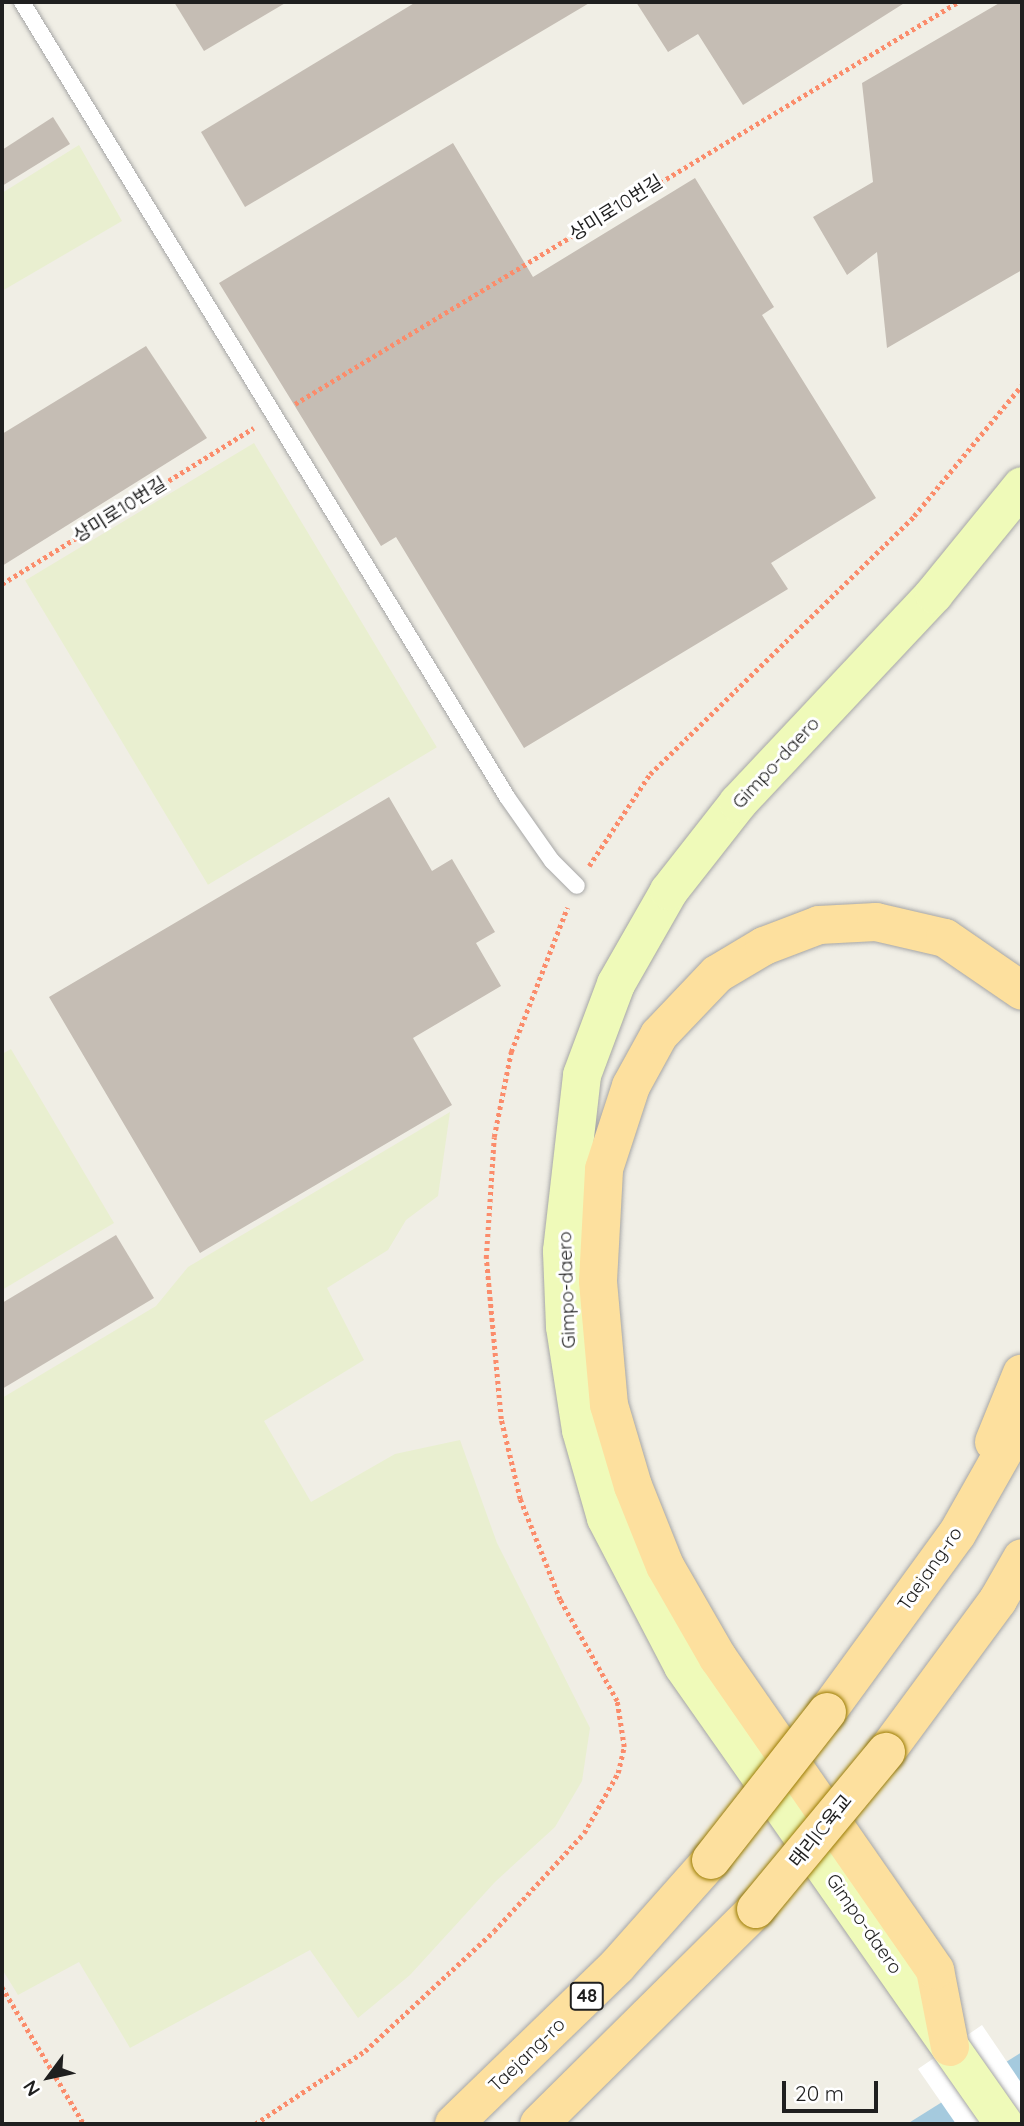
<!DOCTYPE html>
<meta charset="utf-8">
<style>
body{margin:0}
#map{position:relative;width:1024px;height:2126px;overflow:hidden;background:#f0eee5;font-family:Quicksand,"Noto Sans KR",sans-serif}
div>[style]{position:absolute}
.farmland>*{inset:0;background:#e9efd0;transform-origin:0 0}
.water>*{inset:0;background:#a5cade}
.pier>*{inset:0;background:#fff}
.building>*{inset:0;background:#c5bdb4}
.path>*{height:4.5px;margin-top:-2.25px;transform-origin:0;background:repeating-linear-gradient(90deg,#fb8c6b 0 3.5px,transparent 0 7px)}
.roads{filter:drop-shadow(0 0 2px #a6a6a6) drop-shadow(0 0 2px #a6a6a6)}
.service>*{height:16px;margin:-8px;padding:0 8px;transform-origin:8px;border-radius:8px;background:#fff}
.secondary>*{height:38px;margin:-19px;padding:0 19px;transform-origin:19px;border-radius:19px;background:#effab9}
.primary>*{height:38px;margin:-19px;padding:0 19px;transform-origin:19px;border-radius:19px;background:#fde09e}
.bridges{filter:drop-shadow(0 0 2px #9a7b00) drop-shadow(0 0 2px #9a7b00)}
.primary-bridge>*{height:38px;margin:-19px;padding:0 19px;transform-origin:19px;border-radius:19px;background:#fde09e}
span{translate:-50% -50%;white-space:nowrap;text-align:center;line-height:1.15;-webkit-text-stroke:6px #fff;paint-order:stroke}
.shield-label span{padding:2px 5px;background:#fff;border:2px solid;border-radius:5px;-webkit-text-stroke-width:0}
.shield-label{font-size:18px;color:#1f1f1f;font-weight:700}
.street-label{font-size:19px;color:#1f1f1f}
.frame{position:absolute;inset:0;border:4px solid #1f1f1f;pointer-events:none}
.north{position:absolute;left:14px;top:2042px;width:70px;height:70px;-webkit-text-stroke:5px #fff;paint-order:stroke;rotate:237deg;font-size:19px;font-weight:700;line-height:28px;text-align:center;color:#1f1f1f}
.north::after{content:'';display:block;margin:auto;width:24px;height:32px;background:#1f1f1f;clip-path:polygon(50% 0,100% 100%,50% 72%,0 100%)}
.scale{position:absolute;left:782px;top:2081px;width:96px;height:32px;box-sizing:border-box;border:4px solid #1f1f1f;border-top:0;padding-left:9px;font-size:21px;line-height:24px;white-space:nowrap;color:#1f1f1f;-webkit-text-stroke:5px #fff;paint-order:stroke}
</style>
<div id="map">
<div class="farmland">
<i style="clip-path:polygon(79px 145px,122px 221px,2px 291px,2px 193px)"></i>
<i style="left:254px;top:443px;width:355px;height:267px;rotate:59deg"></i>
<i style="clip-path:polygon(11px 1049px,114px 1223px,2px 1290px,2px 1054px)"></i>
<i style="clip-path:polygon(450px 1112px,438px 1196px,406px 1220px,388px 1250px,327px 1288px,364px 1360px,264px 1421px,311px 1502px,395px 1454px,460px 1440px,497px 1543px,590px 1728px,582px 1781px,555px 1827px,495px 1882px,410px 1975px,358px 2018px,310px 1950px,130px 2048px,79px 1962px,18px 1995px,2px 1969px,2px 1398px,156px 1306px,188px 1267px)"></i>
</div>
<div class="water">
<i style="clip-path:polygon(1022px 2052px,1022px 2124px,907px 2124px)"></i>
</div>
<div class="pier">
<i style="clip-path:polygon(982px 2025px,1022px 2084px,1022px 2124px,956px 2124px,918px 2069px)"></i>
</div>
<div class="building">
<i style="clip-path:polygon(174px 2px,287px 2px,204px 51px)"></i>
<i style="clip-path:polygon(416px 2px,591px 2px,245px 207px,201px 132px)"></i>
<i style="clip-path:polygon(636px 2px,906px 2px,743px 105px,698px 34px,668px 52px)"></i>
<i style="clip-path:polygon(1001px 2px,1022px 2px,1022px 270px,887px 348px,877px 252px,847px 275px,813px 217px,873px 182px,862px 83px)"></i>
<i style="clip-path:polygon(53px 117px,70px 144px,2px 186px,2px 150px)"></i>
<i style="clip-path:polygon(453px 143px,533px 277px,695px 178px,774px 307px,762px 315px,876px 498px,771px 563px,788px 589px,524px 748px,396px 537px,381px 546px,219px 283px)"></i>
<i style="clip-path:polygon(146px 346px,207px 438px,2px 566px,2px 434px)"></i>
<i style="clip-path:polygon(389px 797px,432px 871px,452px 859px,495px 932px,476px 943px,501px 986px,413px 1038px,452px 1105px,200px 1253px,49px 997px)"></i>
<i style="clip-path:polygon(116px 1235px,154px 1298px,2px 1389px,2px 1303px)"></i>
</div>
<div class="path">
<i style="left:295px;top:404px;width:775px;rotate:-31.23deg"></i>
<i style="left:2px;top:584px;width:296px;rotate:-31.8deg"></i>
<i style="left:589px;top:866px;width:110px;rotate:-56.5deg"></i>
<i style="left:650px;top:774px;width:369px;rotate:-44.3deg"></i>
<i style="left:914px;top:516px;width:170px;rotate:-50.5deg"></i>
<i style="left:2px;top:1987px;width:160px;rotate:59.1deg"></i>
<i style="left:255px;top:2124px;width:132px;rotate:-33.6deg"></i>
<i style="left:365px;top:2051px;width:176px;rotate:-42.9deg"></i>
<i style="left:494px;top:1931px;width:133px;rotate:-47.4deg"></i>
<i style="left:584px;top:1833px;width:69px;rotate:-60.5deg"></i>
<i style="left:618px;top:1773px;width:27px;rotate:-77deg"></i>
<i style="left:624px;top:1747px;width:47px;rotate:-98.7deg"></i>
<i style="left:617px;top:1701px;width:116px;rotate:-119.4deg"></i>
<i style="left:560px;top:1600px;width:109px;rotate:-111.6deg"></i>
<i style="left:520px;top:1499px;width:82px;rotate:-103.4deg"></i>
<i style="left:501px;top:1419px;width:162px;rotate:-95.3deg"></i>
<i style="left:486px;top:1258px;width:121px;rotate:-86.2deg"></i>
<i style="left:494px;top:1137px;width:87px;rotate:-78.7deg"></i>
<i style="left:511px;top:1052px;width:155px;rotate:-68.7deg"></i>
</div>
<div class="roads">
<div class="service">
<i style="left:22px;top:2px;width:931px;rotate:58.61deg"></i>
<i style="left:507px;top:797px;width:78px;rotate:54.9deg"></i>
<i style="left:552px;top:861px;width:35px;rotate:45deg"></i>
</div>
<div class="secondary">
<i style="left:1004px;top:2124px;width:559px;rotate:-125.03deg"></i>
<i style="left:683px;top:1666px;width:167px;rotate:-117.5deg"></i>
<i style="left:606px;top:1518px;width:91px;rotate:-105.9deg"></i>
<i style="left:581px;top:1430px;width:104px;rotate:-98.8deg"></i>
<i style="left:565px;top:1327px;width:76px;rotate:-92.3deg"></i>
<i style="left:562px;top:1251px;width:177px;rotate:-83.5deg"></i>
<i style="left:582px;top:1075px;width:97px;rotate:-69.5deg"></i>
<i style="left:616px;top:984px;width:107px;rotate:-60.3deg"></i>
<i style="left:669px;top:891px;width:112px;rotate:-51.9deg"></i>
<i style="left:738px;top:803px;width:287px;rotate:-46.8deg"></i>
<i style="left:934px;top:594px;width:139px;rotate:-50.8deg"></i>
</div>
<div class="primary">
<i style="left:994px;top:1442px;width:74px;rotate:-67.9deg"></i>
<i style="left:827px;top:1712px;width:220px;rotate:-53.9deg"></i>
<i style="left:957px;top:1534px;width:132px;rotate:-60.5deg"></i>
<i style="left:886px;top:1752px;width:189px;rotate:-53.6deg"></i>
<i style="left:998px;top:1600px;width:48px;rotate:-60.3deg"></i>
<i style="left:950px;top:2047px;width:78px;rotate:-101deg"></i>
<i style="left:935px;top:1970px;width:380px;rotate:-124.8deg"></i>
<i style="left:718px;top:1658px;width:106px;rotate:-119.9deg"></i>
<i style="left:665px;top:1566px;width:86px;rotate:-111.8deg"></i>
<i style="left:633px;top:1486px;width:84px;rotate:-106.5deg"></i>
<i style="left:609px;top:1405px;width:124px;rotate:-95.1deg"></i>
<i style="left:598px;top:1281px;width:112px;rotate:-86.9deg"></i>
<i style="left:604px;top:1169px;width:87px;rotate:-72deg"></i>
<i style="left:631px;top:1086px;width:58px;rotate:-61.2deg"></i>
<i style="left:659px;top:1035px;width:84px;rotate:-46.4deg"></i>
<i style="left:717px;top:974px;width:55px;rotate:-30.8deg"></i>
<i style="left:764px;top:946px;width:59px;rotate:-20.9deg"></i>
<i style="left:819px;top:925px;width:57px;rotate:-3deg"></i>
<i style="left:876px;top:922px;width:71px;rotate:13.1deg"></i>
<i style="left:945px;top:938px;width:93px;rotate:34.5deg"></i>
<i style="left:454px;top:2124px;width:227px;rotate:-44.1deg"></i>
<i style="left:617px;top:1966px;width:142px;rotate:-48.4deg"></i>
<i style="left:539px;top:2124px;width:305px;rotate:-44.7deg"></i>
</div>
</div>
<div class="bridges">
<div class="primary-bridge">
<i style="left:711px;top:1860px;width:188px;rotate:-51.9deg"></i>
<i style="left:756px;top:1909px;width:204px;rotate:-50.4deg"></i>
</div>
</div>
<div class="shield-label">
<span style="left:587px;top:1996px">48</span>
</div>
<div class="street-label">
<span style="left:616px;top:208px;rotate:-32deg">상미로10번길</span>
<span style="left:120px;top:510px;rotate:-32deg">상미로10번길</span>
<span style="left:776px;top:763px;rotate:-47deg">Gimpo-daero</span>
<span style="left:567px;top:1290px;rotate:-92deg">Gimpo-daero</span>
<span style="left:930px;top:1569px;rotate:-55deg">Taejang-ro</span>
<span style="left:821px;top:1831px;rotate:-51deg">태리IC육교</span>
<span style="left:864px;top:1924px;rotate:55deg">Gimpo-daero</span>
<span style="left:527px;top:2055px;rotate:-44deg">Taejang-ro</span>
</div>
<div class="frame"></div>
<div class="north">N</div>
<div class="scale">20 m</div>
</div>
